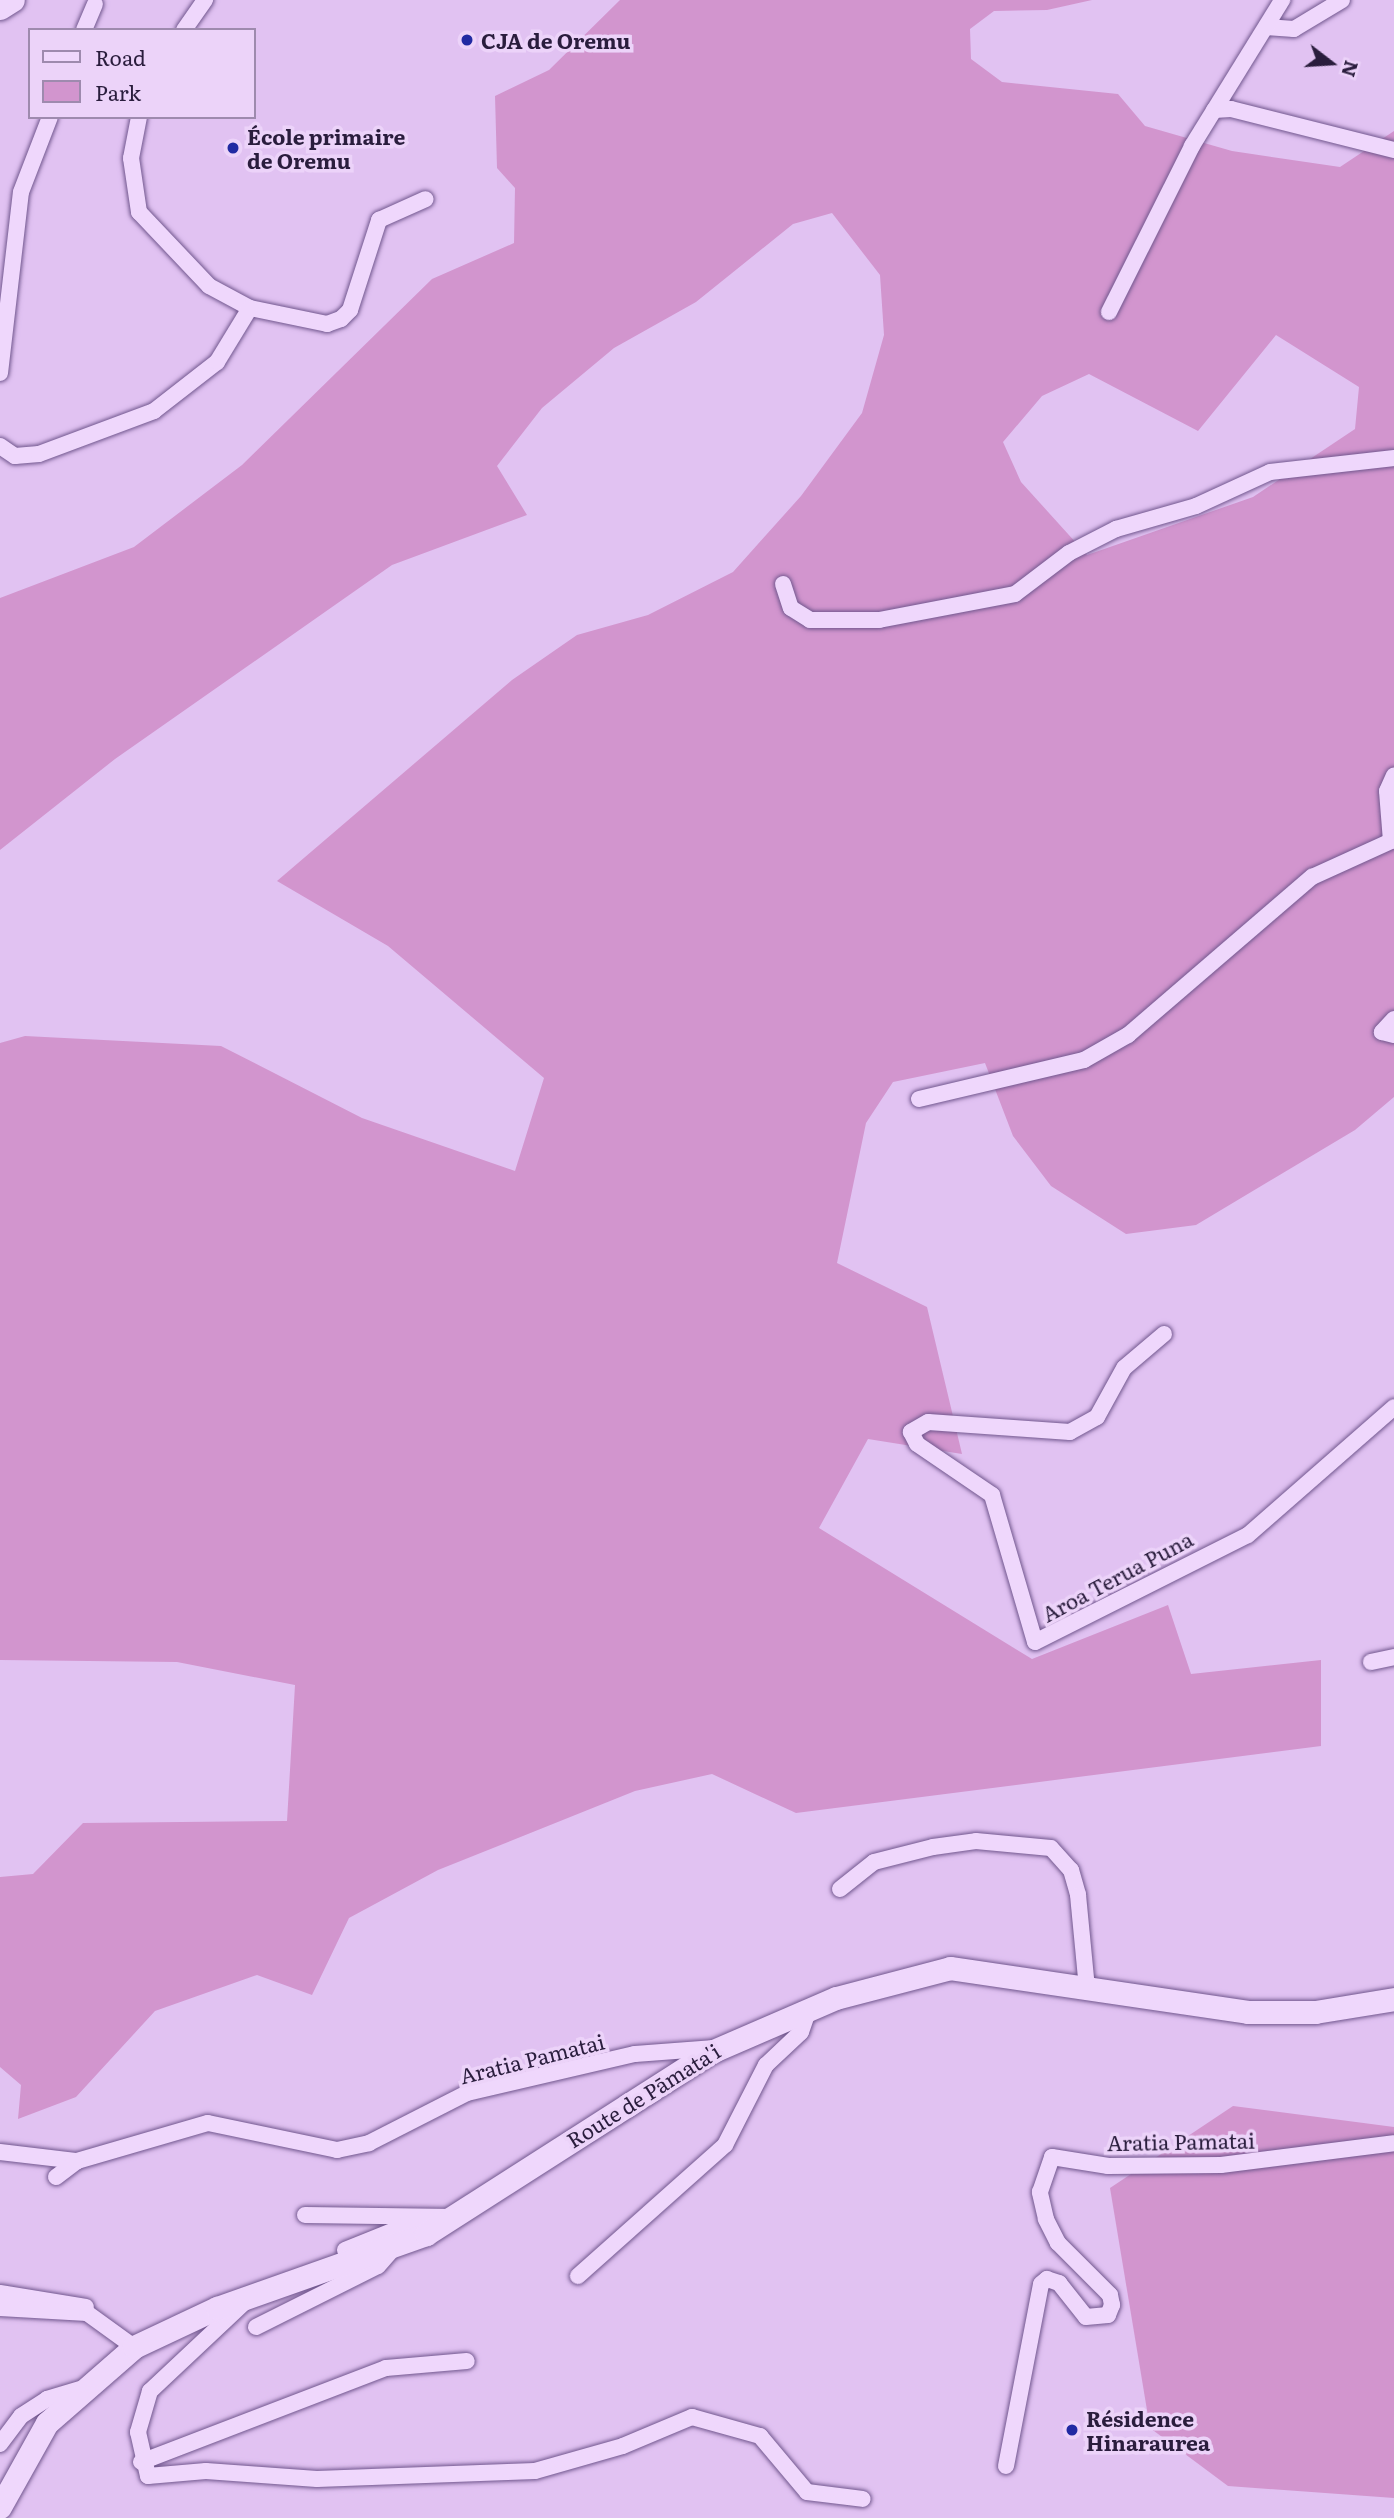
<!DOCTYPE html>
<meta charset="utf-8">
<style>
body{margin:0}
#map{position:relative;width:1394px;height:2518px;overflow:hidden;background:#e1c2f2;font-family:Literata,serif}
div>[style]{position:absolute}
.green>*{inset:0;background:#d295ce}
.roads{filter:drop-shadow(0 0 2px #71578e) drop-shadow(0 0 2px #71578e)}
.minor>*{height:16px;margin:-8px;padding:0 8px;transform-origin:8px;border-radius:8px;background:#efd7fc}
.secondary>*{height:23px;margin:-11.5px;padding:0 11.5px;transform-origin:11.5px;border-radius:11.5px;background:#efd7fc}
.dots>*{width:19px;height:19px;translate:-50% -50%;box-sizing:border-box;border:4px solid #ecd3f9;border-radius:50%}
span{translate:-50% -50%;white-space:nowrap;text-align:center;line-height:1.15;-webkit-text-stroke:7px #ecd3f9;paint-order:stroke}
.poi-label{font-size:21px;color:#2a1d3d;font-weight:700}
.left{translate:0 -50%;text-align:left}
.street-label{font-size:21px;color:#2a1d3d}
.legend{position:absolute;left:28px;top:28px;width:228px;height:91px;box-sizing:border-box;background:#ecd3f9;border:2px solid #9e8aae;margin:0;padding:9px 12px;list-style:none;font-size:21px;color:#2a1d3d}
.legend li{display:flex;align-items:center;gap:14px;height:35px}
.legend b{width:35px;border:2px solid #9e8aae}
.north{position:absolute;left:1296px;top:28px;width:70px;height:70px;-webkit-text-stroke:5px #ecd3f9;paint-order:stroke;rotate:107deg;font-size:19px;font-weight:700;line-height:28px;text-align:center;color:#2a1d3d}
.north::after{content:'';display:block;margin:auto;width:24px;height:32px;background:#2a1d3d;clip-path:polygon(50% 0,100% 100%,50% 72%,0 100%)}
</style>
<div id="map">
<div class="green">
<i style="clip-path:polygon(evenodd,620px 0,1092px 0,1047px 10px,994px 11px,970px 29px,971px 59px,1002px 82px,1118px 94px,1145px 126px,1232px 151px,1340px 167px,1394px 131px,1394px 1097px,1355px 1130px,1196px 1225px,1126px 1234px,1051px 1186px,1013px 1136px,985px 1063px,893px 1082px,866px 1123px,837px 1263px,927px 1307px,962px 1454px,868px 1439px,819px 1528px,1032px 1659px,1168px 1605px,1191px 1674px,1321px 1660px,1321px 1746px,796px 1813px,712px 1774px,635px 1791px,438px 1870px,349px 1918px,312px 1995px,257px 1975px,155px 2011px,76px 2097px,18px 2119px,21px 2085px,0 2067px,0 1877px,33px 1874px,83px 1823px,287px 1821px,295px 1685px,177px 1662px,0 1660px,0 1043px,25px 1036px,221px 1046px,362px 1118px,515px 1171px,544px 1078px,388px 946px,277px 881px,512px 680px,577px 635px,648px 615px,733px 572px,801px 496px,862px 413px,884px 335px,880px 275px,832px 213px,793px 224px,696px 302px,614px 348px,542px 408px,497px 466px,527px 515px,392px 565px,115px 759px,0 850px,0 598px,134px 547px,242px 465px,432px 279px,514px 243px,515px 188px,497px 168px,495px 96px,549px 70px,620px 0,1276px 335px,1359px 387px,1355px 429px,1253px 497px,1087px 555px,1021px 482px,1003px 442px,1042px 396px,1089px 374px,1198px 431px,1276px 335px)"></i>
<i style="clip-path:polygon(1233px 2106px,1394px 2127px,1394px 2498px,1228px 2486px,1150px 2428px,1110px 2188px)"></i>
</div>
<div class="roads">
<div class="minor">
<i style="left:1266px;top:27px;width:28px;rotate:4deg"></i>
<i style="left:1294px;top:29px;width:56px;rotate:-31.1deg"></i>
<i style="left:84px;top:30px;width:28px;rotate:-67deg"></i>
<i style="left:184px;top:30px;width:37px;rotate:-55deg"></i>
<i style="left:1214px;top:110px;width:17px;rotate:-3deg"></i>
<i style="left:1231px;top:109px;width:168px;rotate:14.1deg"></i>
<i style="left:139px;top:117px;width:42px;rotate:101deg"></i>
<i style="left:131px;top:158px;width:55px;rotate:81.6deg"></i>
<i style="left:139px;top:212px;width:102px;rotate:46.6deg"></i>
<i style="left:209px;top:286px;width:47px;rotate:28.2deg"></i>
<i style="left:250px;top:308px;width:79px;rotate:11.7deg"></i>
<i style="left:327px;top:324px;width:15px;rotate:-20deg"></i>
<i style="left:341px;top:319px;width:13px;rotate:-45deg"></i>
<i style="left:350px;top:310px;width:95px;rotate:-72.1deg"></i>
<i style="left:379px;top:220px;width:51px;rotate:-24.1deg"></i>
<i style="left:1109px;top:312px;width:186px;rotate:-63.4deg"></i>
<i style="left:1192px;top:146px;width:172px;rotate:-58.3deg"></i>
<i style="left:0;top:373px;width:182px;rotate:-83.4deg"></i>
<i style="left:21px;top:192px;width:80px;rotate:-68.9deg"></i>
<i style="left:0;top:446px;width:18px;rotate:34deg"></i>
<i style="left:15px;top:456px;width:24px;rotate:-5deg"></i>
<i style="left:39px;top:454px;width:123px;rotate:-20.5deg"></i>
<i style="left:154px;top:411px;width:80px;rotate:-37.9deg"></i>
<i style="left:217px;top:362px;width:63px;rotate:-58.6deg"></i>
<i style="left:783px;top:584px;width:25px;rotate:72deg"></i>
<i style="left:791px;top:608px;width:22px;rotate:32deg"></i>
<i style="left:810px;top:620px;width:69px"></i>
<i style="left:879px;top:620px;width:138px;rotate:-10.8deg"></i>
<i style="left:1015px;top:594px;width:68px;rotate:-37.2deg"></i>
<i style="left:1069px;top:553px;width:53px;rotate:-27.1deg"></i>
<i style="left:1116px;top:529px;width:83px;rotate:-16deg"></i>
<i style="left:1196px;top:506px;width:81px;rotate:-24.7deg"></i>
<i style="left:1270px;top:472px;width:125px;rotate:-6.4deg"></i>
<i style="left:1394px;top:1019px;width:18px;rotate:133deg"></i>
<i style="left:1382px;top:1032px;width:12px;rotate:14deg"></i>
<i style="left:919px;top:1099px;width:170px;rotate:-13.3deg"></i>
<i style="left:1084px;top:1060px;width:51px;rotate:-29.6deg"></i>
<i style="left:1128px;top:1035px;width:243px;rotate:-40.7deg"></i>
<i style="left:1312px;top:877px;width:87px;rotate:-24.5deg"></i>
<i style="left:1391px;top:841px;width:50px;rotate:-94.6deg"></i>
<i style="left:1387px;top:791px;width:17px;rotate:-66deg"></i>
<i style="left:1164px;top:1334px;width:52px;rotate:139.6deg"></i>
<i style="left:1124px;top:1368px;width:56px;rotate:118.9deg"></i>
<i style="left:1097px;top:1417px;width:31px;rotate:151deg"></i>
<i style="left:1070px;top:1432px;width:142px;rotate:-176deg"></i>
<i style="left:928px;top:1422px;width:20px;rotate:150deg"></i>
<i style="left:911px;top:1432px;width:13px;rotate:63deg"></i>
<i style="left:917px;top:1444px;width:91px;rotate:34.2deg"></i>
<i style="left:992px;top:1495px;width:153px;rotate:73.7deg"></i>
<i style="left:1035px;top:1642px;width:238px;rotate:-26.7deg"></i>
<i style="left:1248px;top:1535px;width:194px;rotate:-41.2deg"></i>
<i style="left:1371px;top:1662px;width:24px;rotate:-12deg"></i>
<i style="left:840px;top:1889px;width:43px;rotate:-38.5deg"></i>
<i style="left:874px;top:1862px;width:61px;rotate:-14.3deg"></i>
<i style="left:933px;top:1847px;width:43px;rotate:-7.9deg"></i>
<i style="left:976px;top:1841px;width:75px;rotate:5.3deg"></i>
<i style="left:1051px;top:1848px;width:30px;rotate:48deg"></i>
<i style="left:1071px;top:1870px;width:26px;rotate:74deg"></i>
<i style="left:1078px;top:1895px;width:94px;rotate:84.5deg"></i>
<i style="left:0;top:2152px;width:78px;rotate:6.7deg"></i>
<i style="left:77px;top:2161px;width:136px;rotate:-16.2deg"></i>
<i style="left:208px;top:2123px;width:132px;rotate:11.8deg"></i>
<i style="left:337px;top:2150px;width:33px;rotate:-12deg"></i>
<i style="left:369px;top:2143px;width:110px;rotate:-27deg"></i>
<i style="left:467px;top:2093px;width:172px;rotate:-13.1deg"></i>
<i style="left:635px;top:2054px;width:80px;rotate:-4.3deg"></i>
<i style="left:56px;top:2177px;width:26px;rotate:-37deg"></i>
<i style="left:305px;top:2215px;width:149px;rotate:0.8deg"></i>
<i style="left:345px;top:2250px;width:88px;rotate:-21.9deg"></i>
<i style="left:578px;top:2276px;width:197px;rotate:-41.7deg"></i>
<i style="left:725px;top:2145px;width:90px;rotate:-62.9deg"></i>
<i style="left:766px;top:2065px;width:48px;rotate:-43.3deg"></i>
<i style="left:801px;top:2032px;width:24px;rotate:-71deg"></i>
<i style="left:0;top:2293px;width:87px;rotate:9.2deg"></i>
<i style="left:246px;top:2301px;width:132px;rotate:136.8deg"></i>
<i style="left:150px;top:2391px;width:43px;rotate:106.3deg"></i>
<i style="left:138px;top:2432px;width:45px;rotate:77.2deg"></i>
<i style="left:148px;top:2476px;width:58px;rotate:-4.9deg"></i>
<i style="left:206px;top:2471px;width:111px;rotate:4.1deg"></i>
<i style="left:317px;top:2479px;width:218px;rotate:-2.1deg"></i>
<i style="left:535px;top:2471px;width:91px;rotate:-15.9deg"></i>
<i style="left:623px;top:2446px;width:75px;rotate:-22.8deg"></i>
<i style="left:692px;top:2417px;width:71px;rotate:15.6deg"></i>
<i style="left:760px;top:2436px;width:73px;rotate:50deg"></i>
<i style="left:807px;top:2492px;width:56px;rotate:7.1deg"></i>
<i style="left:0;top:2308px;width:87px;rotate:3.3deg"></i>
<i style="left:87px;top:2313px;width:58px;rotate:35.9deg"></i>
<i style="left:256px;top:2327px;width:136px;rotate:-26.6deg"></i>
<i style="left:378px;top:2266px;width:23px;rotate:-49deg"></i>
<i style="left:0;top:2444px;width:35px;rotate:-53deg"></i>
<i style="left:21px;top:2416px;width:31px;rotate:-33deg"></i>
<i style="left:47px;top:2399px;width:34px;rotate:-17deg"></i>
<i style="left:141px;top:2462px;width:262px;rotate:-21deg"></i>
<i style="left:386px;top:2368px;width:81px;rotate:-4.9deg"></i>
<i style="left:1006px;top:2466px;width:185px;rotate:-79.1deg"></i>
<i style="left:1041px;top:2284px;width:8px;rotate:-40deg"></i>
<i style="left:1047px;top:2279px;width:13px;rotate:18deg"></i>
<i style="left:1059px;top:2283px;width:43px;rotate:51.5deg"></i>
<i style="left:1086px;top:2317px;width:22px;rotate:-5deg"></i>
<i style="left:1108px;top:2315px;width:11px;rotate:-68deg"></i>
<i style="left:1112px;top:2305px;width:10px;rotate:-101deg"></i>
<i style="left:1110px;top:2295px;width:74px;rotate:-135deg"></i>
<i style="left:1058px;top:2243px;width:27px;rotate:-117deg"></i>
<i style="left:1046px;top:2219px;width:28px;rotate:-103deg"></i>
<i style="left:1040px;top:2192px;width:37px;rotate:-71deg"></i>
<i style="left:1052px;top:2157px;width:57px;rotate:9.1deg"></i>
<i style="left:1108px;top:2166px;width:113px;rotate:-0.5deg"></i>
<i style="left:1221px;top:2165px;width:174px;rotate:-7.2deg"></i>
</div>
<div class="secondary">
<i style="left:0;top:8px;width:15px;rotate:-32deg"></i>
<i style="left:0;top:2507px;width:96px;rotate:-60.8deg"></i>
<i style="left:47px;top:2423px;width:116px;rotate:-41.1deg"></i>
<i style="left:134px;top:2347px;width:92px;rotate:-25.2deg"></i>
<i style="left:217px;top:2308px;width:222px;rotate:-19.5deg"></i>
<i style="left:426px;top:2234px;width:338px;rotate:-32.6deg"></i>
<i style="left:711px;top:2052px;width:136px;rotate:-23.4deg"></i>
<i style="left:836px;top:1998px;width:118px;rotate:-14.7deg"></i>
<i style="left:950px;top:1968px;width:301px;rotate:8.4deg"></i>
<i style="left:1248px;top:2012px;width:67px"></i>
<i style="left:1315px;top:2012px;width:80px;rotate:-9.3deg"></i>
</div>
</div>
<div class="dots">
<i style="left:467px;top:40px;background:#212aa3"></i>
<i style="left:233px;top:148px;background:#212aa3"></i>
<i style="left:1072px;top:2430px;background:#212aa3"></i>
</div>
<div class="poi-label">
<span class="left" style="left:481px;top:40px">CJA de Oremu</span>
<span class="left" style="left:247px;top:148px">École primaire<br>de Oremu</span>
<span class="left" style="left:1086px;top:2430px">Résidence<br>Hinaraurea</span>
</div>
<div class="street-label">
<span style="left:1117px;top:1576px;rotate:-28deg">Aroa Terua Puna</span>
<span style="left:532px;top:2058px;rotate:-14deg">Aratia Pamatai</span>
<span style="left:643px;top:2095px;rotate:-32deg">Route de Pāmata'i</span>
<span style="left:1181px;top:2141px;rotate:-1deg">Aratia Pamatai</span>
</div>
<ul class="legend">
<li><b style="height:9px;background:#efd7fc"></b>Road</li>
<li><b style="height:19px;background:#d295ce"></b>Park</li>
</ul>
<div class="north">N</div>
</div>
